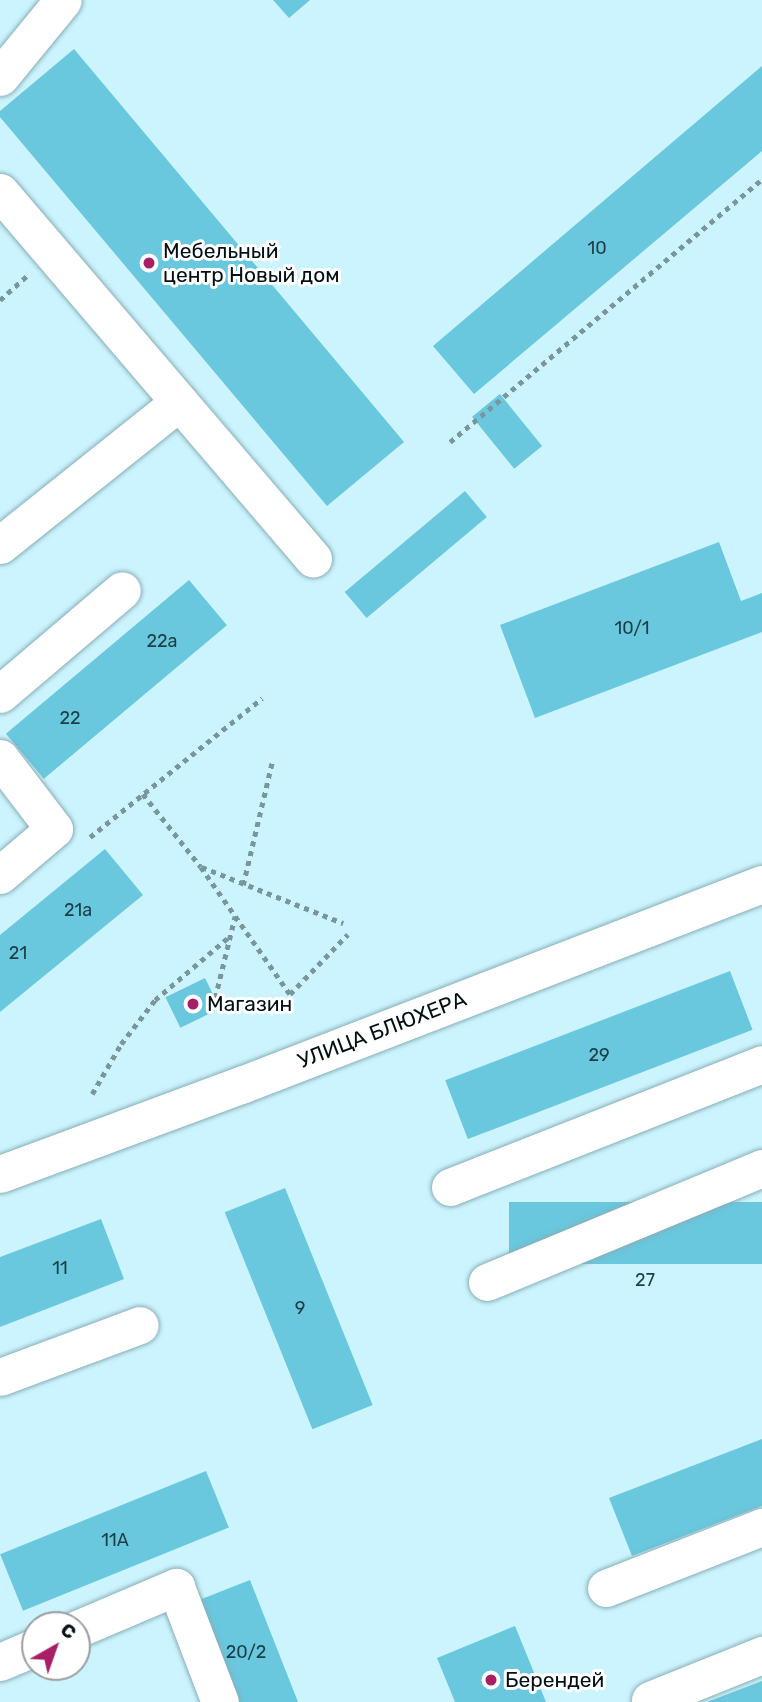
<!DOCTYPE html>
<meta charset="utf-8">
<style>
body{margin:0}
#map{position:relative;width:762px;height:1702px;overflow:hidden;background:#ccf4fe;font-family:Rubik,sans-serif}
div>[style]{position:absolute}
.building>*{inset:0;background:#69c7de;transform-origin:0 0}
.path>*{height:4.5px;margin-top:-2.25px;transform-origin:0;background:repeating-linear-gradient(90deg,#79969d 0 5px,transparent 0 10px)}
.roads{filter:drop-shadow(0 0 2px #88aeb7) drop-shadow(0 0 2px #88aeb7)}
.minor>*{height:37px;margin:-18.5px;padding:0 18.5px;transform-origin:18.5px;border-radius:18.5px;background:#fff}
.dots>*{width:19px;height:19px;translate:-50% -50%;box-sizing:border-box;border:4px solid #fff;border-radius:50%}
span{translate:-50% -50%;white-space:nowrap;text-align:center;line-height:1.15;-webkit-text-stroke:6px #fff;paint-order:stroke}
.number-label{font-size:18px;color:#1c3e46}
.number-label span{-webkit-text-stroke-width:0}
.poi-label{font-size:21px;color:#031013}
.left{translate:0 -50%;text-align:left}
.street-label{font-size:21px;color:#031013}
.north{position:absolute;left:21px;top:1611px;width:70px;height:70px;box-sizing:border-box;background:#fff;border:2px solid #9a9fa1;border-radius:50%;rotate:40deg;font-size:19px;font-weight:700;line-height:28px;text-align:center;color:#031013}
.north::after{content:'';display:block;margin:auto;width:24px;height:32px;background:#a81f66;clip-path:polygon(50% 0,100% 100%,50% 72%,0 100%)}
</style>
<div id="map">
<div class="building">
<i style="clip-path:polygon(273px 0,310px 0,289px 18px)"></i>
<i style="clip-path:polygon(74px 49px,404px 442px,327px 506px,0 117px,0 111px)"></i>
<i style="clip-path:polygon(762px 66px,762px 151px,474px 394px,433px 346px)"></i>
<i style="left:500px;top:394px;width:67px;height:36px;rotate:51deg"></i>
<i style="left:465px;top:491px;width:34px;height:157px;rotate:50deg"></i>
<i style="clip-path:polygon(719px 542px,741px 601px,762px 593px,762px 632px,535px 718px,500px 625px)"></i>
<i style="left:189px;top:580px;width:59px;height:239px;rotate:50deg"></i>
<i style="clip-path:polygon(105px 849px,143px 895px,0 1012px,0 935px)"></i>
<i style="left:730px;top:971px;width:63px;height:305px;rotate:69deg"></i>
<i style="left:205px;top:978px;width:34px;height:44px;rotate:64deg"></i>
<i style="left:285px;top:1188px;width:234px;height:65px;rotate:68deg"></i>
<i style="left:762px;top:1202px;width:62px;height:253px;rotate:90deg"></i>
<i style="clip-path:polygon(101px 1219px,124px 1279px,0 1327px,0 1257px)"></i>
<i style="clip-path:polygon(762px 1439px,762px 1506px,632px 1556px,609px 1498px)"></i>
<i style="left:206px;top:1471px;width:61px;height:222px;rotate:68deg"></i>
<i style="clip-path:polygon(250px 1580px,298px 1702px,234px 1702px,194px 1602px)"></i>
<i style="clip-path:polygon(515px 1626px,546px 1702px,455px 1702px,437px 1658px)"></i>
<i style="clip-path:polygon(762px 1681px,762px 1702px,707px 1702px)"></i>
</div>
<div class="path">
<i style="left:0;top:300px;width:38px;rotate:-42deg"></i>
<i style="left:450px;top:442px;width:408px;rotate:-40.1deg"></i>
<i style="left:143px;top:794px;width:93px;rotate:51.5deg"></i>
<i style="left:201px;top:867px;width:155px;rotate:55deg"></i>
<i style="left:290px;top:994px;width:83px;rotate:-46deg"></i>
<i style="left:90px;top:837px;width:221px;rotate:-38.9deg"></i>
<i style="left:202px;top:867px;width:152px;rotate:21.7deg"></i>
<i style="left:243px;top:885px;width:126px;rotate:-76.7deg"></i>
<i style="left:215px;top:998px;width:84px;rotate:-76.3deg"></i>
<i style="left:92px;top:1094px;width:58px;rotate:-59.9deg"></i>
<i style="left:121px;top:1044px;width:56px;rotate:-52.3deg"></i>
<i style="left:155px;top:1000px;width:99px;rotate:-40.5deg"></i>
</div>
<div class="roads">
<div class="minor">
<i style="left:0;top:77px;width:99px;rotate:-50.7deg"></i>
<i style="left:0;top:192px;width:482px;rotate:49.5deg"></i>
<i style="left:0;top:545px;width:229px;rotate:-38.6deg"></i>
<i style="left:0;top:694px;width:160px;rotate:-40.4deg"></i>
<i style="left:0;top:758px;width:89px;rotate:52.7deg"></i>
<i style="left:54px;top:829px;width:71px;rotate:139.6deg"></i>
<i style="left:0;top:1174px;width:257px;rotate:-20.3deg"></i>
<i style="left:241px;top:1085px;width:558px;rotate:-21.1deg"></i>
<i style="left:450px;top:1187px;width:335px;rotate:-21.5deg"></i>
<i style="left:487px;top:1282px;width:298px;rotate:-22.5deg"></i>
<i style="left:0;top:1377px;width:149px;rotate:-20.4deg"></i>
<i style="left:606px;top:1588px;width:168px;rotate:-21.4deg"></i>
<i style="left:77px;top:1629px;width:108px;rotate:-23deg"></i>
<i style="left:176px;top:1587px;width:123px;rotate:69.1deg"></i>
<i style="left:0;top:1662px;width:38px;rotate:-23deg"></i>
<i style="left:650px;top:1700px;width:121px;rotate:-21.9deg"></i>
</div>
</div>
<div class="dots">
<i style="left:149px;top:263px;background:#a81f66"></i>
<i style="left:193px;top:1004px;background:#a81f66"></i>
<i style="left:491px;top:1680px;background:#a81f66"></i>
</div>
<div class="number-label">
<span style="left:597px;top:248px">10</span>
<span style="left:632px;top:628px">10/1</span>
<span style="left:162px;top:641px">22а</span>
<span style="left:70px;top:718px">22</span>
<span style="left:78px;top:910px">21а</span>
<span style="left:18px;top:953px">21</span>
<span style="left:599px;top:1055px">29</span>
<span style="left:60px;top:1268px">11</span>
<span style="left:645px;top:1280px">27</span>
<span style="left:300px;top:1308px">9</span>
<span style="left:115px;top:1540px">11А</span>
<span style="left:246px;top:1652px">20/2</span>
</div>
<div class="poi-label">
<span class="left" style="left:163px;top:263px">Мебельный<br>центр Новый дом</span>
<span class="left" style="left:207px;top:1004px">Магазин</span>
<span class="left" style="left:505px;top:1680px">Берендей</span>
</div>
<div class="street-label">
<span style="left:382px;top:1030px;rotate:-21deg">УЛИЦА БЛЮХЕРА</span>
</div>
<div class="north">С</div>
</div>
